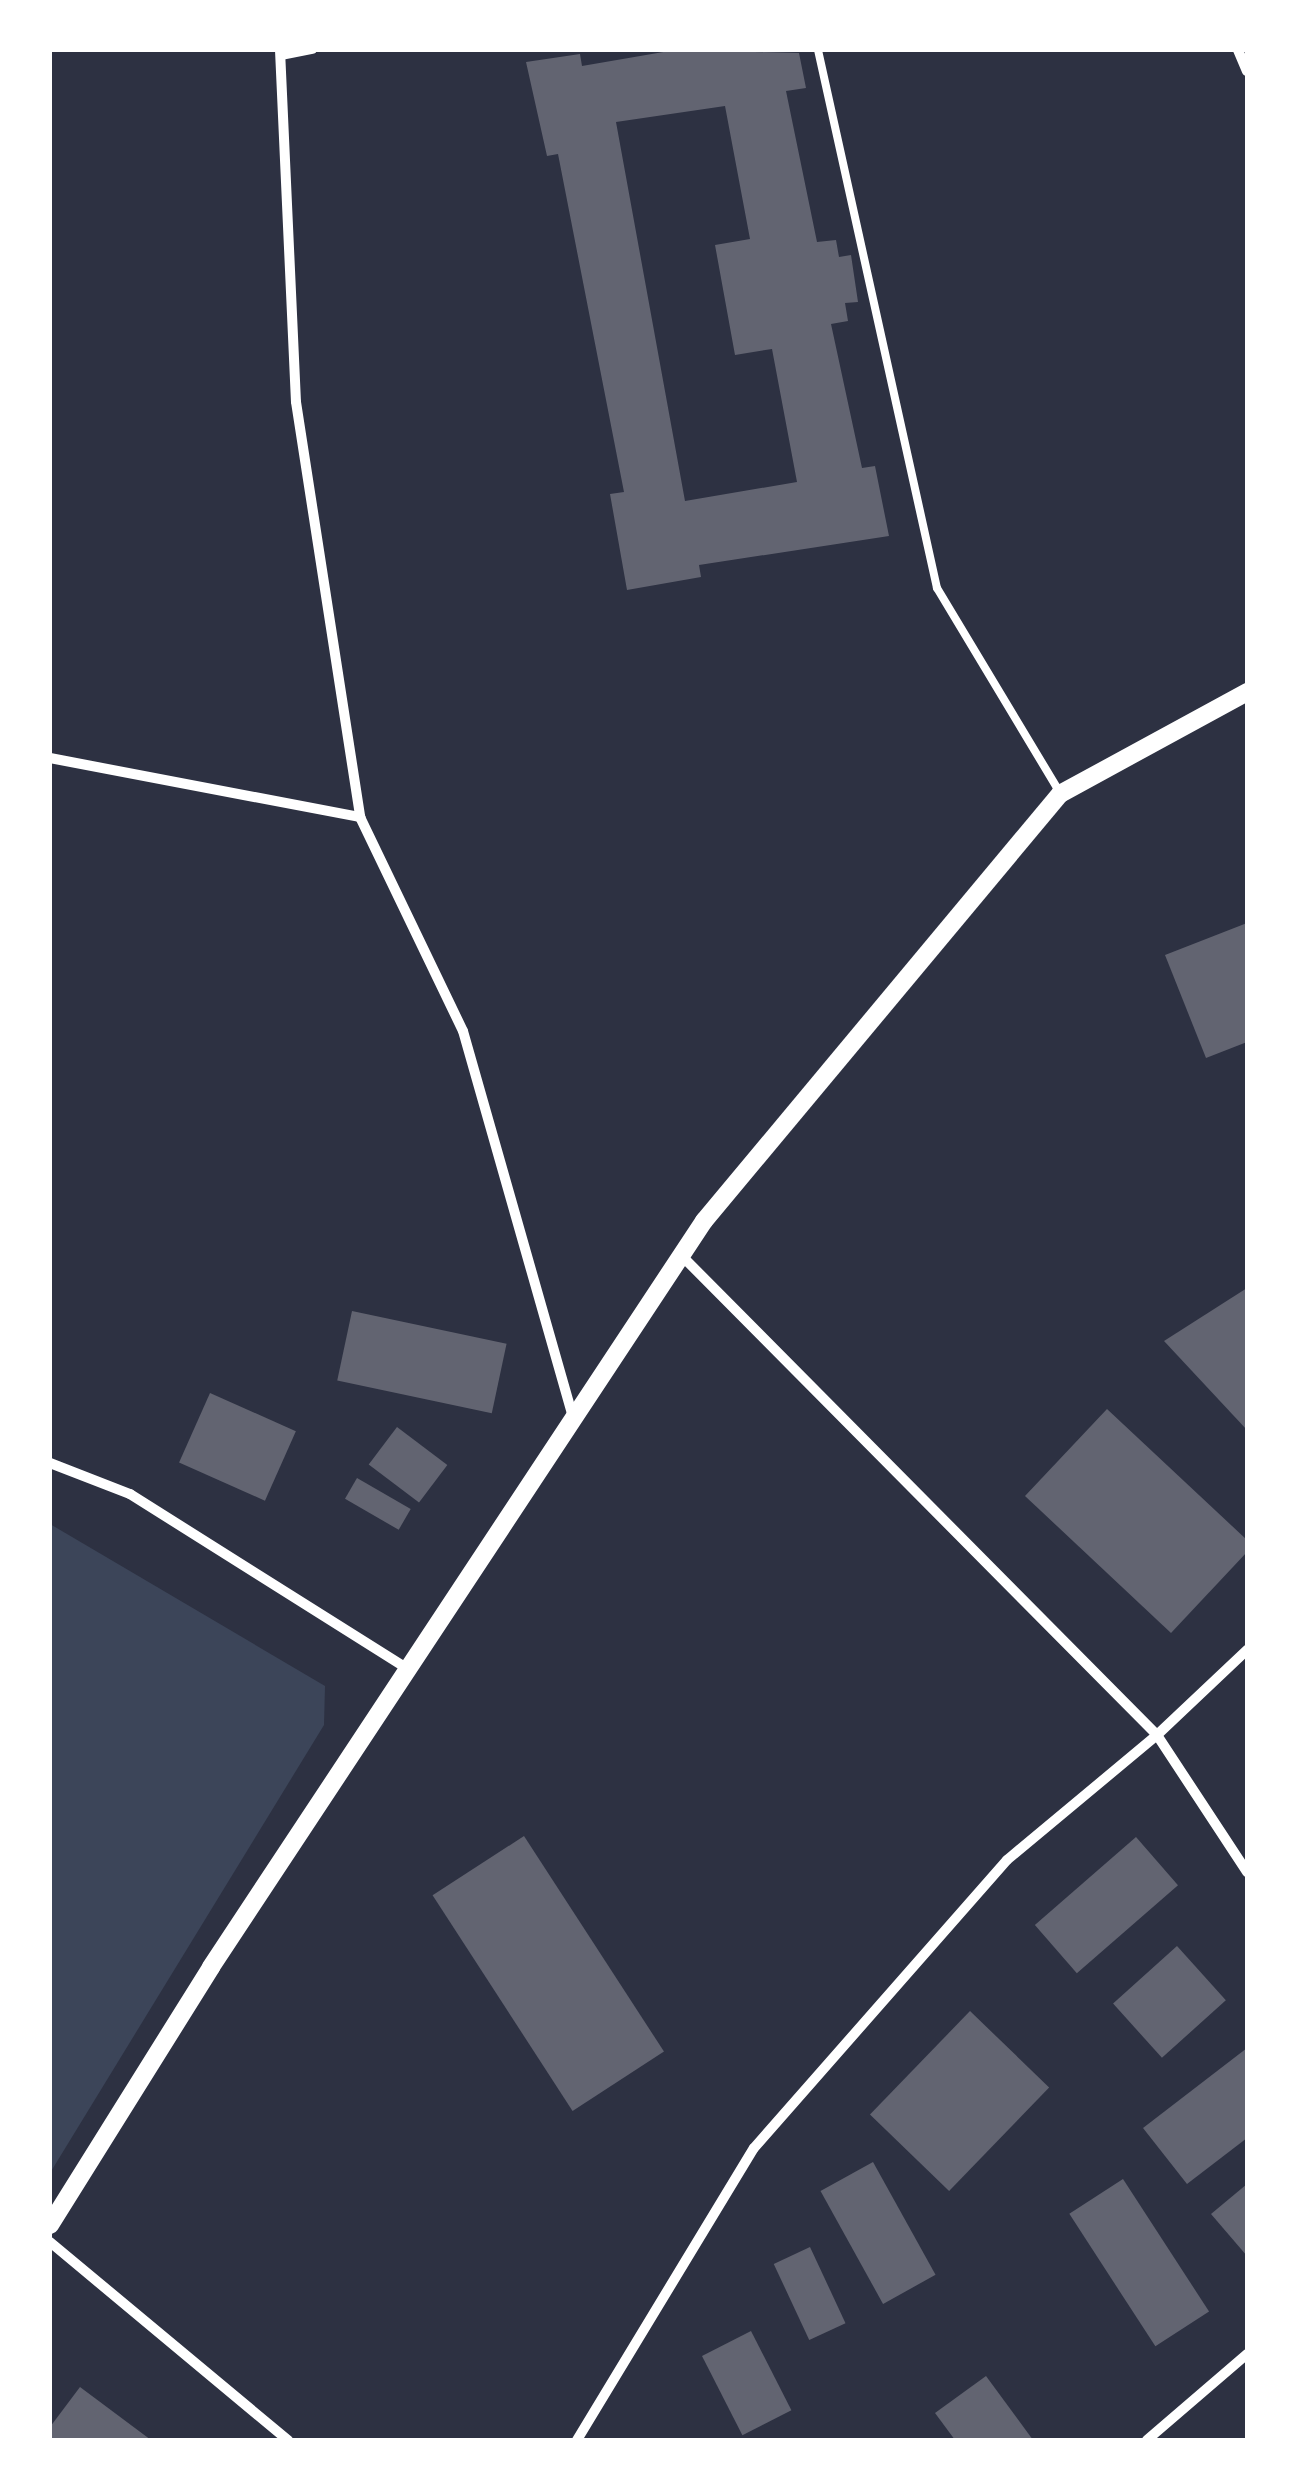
<!DOCTYPE html>
<style>
body{margin:0}
#map{position:relative;width:1297px;height:2490px;overflow:hidden;background:#2d3142;font-family:"Fira Sans",sans-serif}
div>[style]{position:absolute}
.green>*{inset:0;background:#3c4559}
.building>*{inset:0;background:#626471;transform-origin:0 0}
.service>*{height:8px;margin:-4px;padding:0 4px;transform-origin:4px;border-radius:4px;background:#fff}
.minor>*{height:10px;margin:-5px;padding:0 5px;transform-origin:5px;border-radius:5px;background:#fff}
.tertiary>*{height:18px;margin:-9px;padding:0 9px;transform-origin:9px;border-radius:9px;background:#fff}
span{translate:-50% -50%;white-space:nowrap;text-align:center;line-height:1.15;-webkit-text-stroke:10px #fff;paint-order:stroke}
.frame{position:absolute;inset:0;border:52px solid #fff;pointer-events:none}
</style>
<div id="map">
<div class="green">
<i style="clip-path:polygon(50px 1524px,325px 1686px,324px 1725px,50px 2173px)"></i>
</div>
<div class="building">
<i style="clip-path:polygon(evenodd,675px 50px,799px 53px,806px 88px,786px 91px,817px 242px,836px 240px,839px 257px,851px 255px,858px 302px,845px 303px,848px 321px,831px 324px,862px 468px,875px 466px,889px 536px,699px 565px,701px 577px,627px 590px,610px 494px,624px 492px,558px 154px,547px 156px,526px 62px,580px 54px,582px 66px,675px 50px,725px 106px,750px 239px,715px 245px,735px 355px,772px 349px,797px 482px,685px 501px,616px 122px,725px 106px)"></i>
<i style="clip-path:polygon(1247px 923px,1247px 1042px,1206px 1058px,1165px 955px)"></i>
<i style="clip-path:polygon(1247px 1288px,1247px 1430px,1164px 1341px)"></i>
<i style="left:352px;top:1311px;width:158px;height:71px;rotate:12deg"></i>
<i style="left:210px;top:1393px;width:94px;height:76px;rotate:24deg"></i>
<i style="clip-path:polygon(1107px 1409px,1247px 1540px,1247px 1552px,1171px 1633px,1025px 1496px)"></i>
<i style="left:397px;top:1427px;width:63px;height:47px;rotate:37deg"></i>
<i style="left:357px;top:1478px;width:62px;height:24px;rotate:30deg"></i>
<i style="left:524px;top:1836px;width:257px;height:109px;rotate:57deg"></i>
<i style="left:1136px;top:1837px;width:64px;height:134px;rotate:49deg"></i>
<i style="left:1177px;top:1946px;width:73px;height:86px;rotate:48deg"></i>
<i style="left:970px;top:2011px;width:110px;height:144px;rotate:44deg"></i>
<i style="clip-path:polygon(1247px 2048px,1247px 2138px,1187px 2184px,1143px 2128px)"></i>
<i style="left:873px;top:2162px;width:129px;height:60px;rotate:61deg"></i>
<i style="left:1123px;top:2179px;width:158px;height:64px;rotate:57deg"></i>
<i style="clip-path:polygon(1247px 2184px,1247px 2256px,1211px 2214px)"></i>
<i style="left:810px;top:2247px;width:84px;height:40px;rotate:65deg"></i>
<i style="left:751px;top:2331px;width:89px;height:55px;rotate:63deg"></i>
<i style="clip-path:polygon(986px 2376px,1033px 2440px,955px 2440px,935px 2413px)"></i>
<i style="clip-path:polygon(80px 2387px,151px 2440px,50px 2440px,50px 2427px)"></i>
</div>
<div class="service">
<i style="left:818px;top:50px;width:551px;rotate:77.53deg"></i>
<i style="left:937px;top:588px;width:239px;rotate:59deg"></i>
<i style="left:281px;top:56px;width:32px;rotate:-11deg"></i>
</div>
<div class="minor">
<i style="left:280px;top:50px;width:352px;rotate:87.4deg"></i>
<i style="left:296px;top:402px;width:420px;rotate:81.2deg"></i>
<i style="left:360px;top:817px;width:237px;rotate:64.3deg"></i>
<i style="left:463px;top:1031px;width:401px;rotate:74.1deg"></i>
<i style="left:1238px;top:50px;width:23px;rotate:67deg"></i>
<i style="left:50px;top:758px;width:316px;rotate:10.8deg"></i>
<i style="left:681px;top:1255px;width:676px;rotate:45.24deg"></i>
<i style="left:1157px;top:1735px;width:164px;rotate:56.7deg"></i>
<i style="left:50px;top:1463px;width:86px;rotate:21.2deg"></i>
<i style="left:130px;top:1494px;width:328px;rotate:32.2deg"></i>
<i style="left:50px;top:2242px;width:310px;rotate:39.8deg"></i>
<i style="left:577px;top:2440px;width:341px;rotate:-58.8deg"></i>
<i style="left:754px;top:2148px;width:383px;rotate:-48.7deg"></i>
<i style="left:1007px;top:1860px;width:195px;rotate:-39.8deg"></i>
<i style="left:1157px;top:1735px;width:124px;rotate:-43.4deg"></i>
<i style="left:1147px;top:2440px;width:132px;rotate:-40.7deg"></i>
</div>
<div class="tertiary">
<i style="left:50px;top:2225px;width:304px;rotate:-58deg"></i>
<i style="left:211px;top:1967px;width:894px;rotate:-56.54deg"></i>
<i style="left:704px;top:1221px;width:556px;rotate:-50.18deg"></i>
<i style="left:1060px;top:794px;width:213px;rotate:-28.6deg"></i>
</div>
<div class="frame"></div>
</div>
